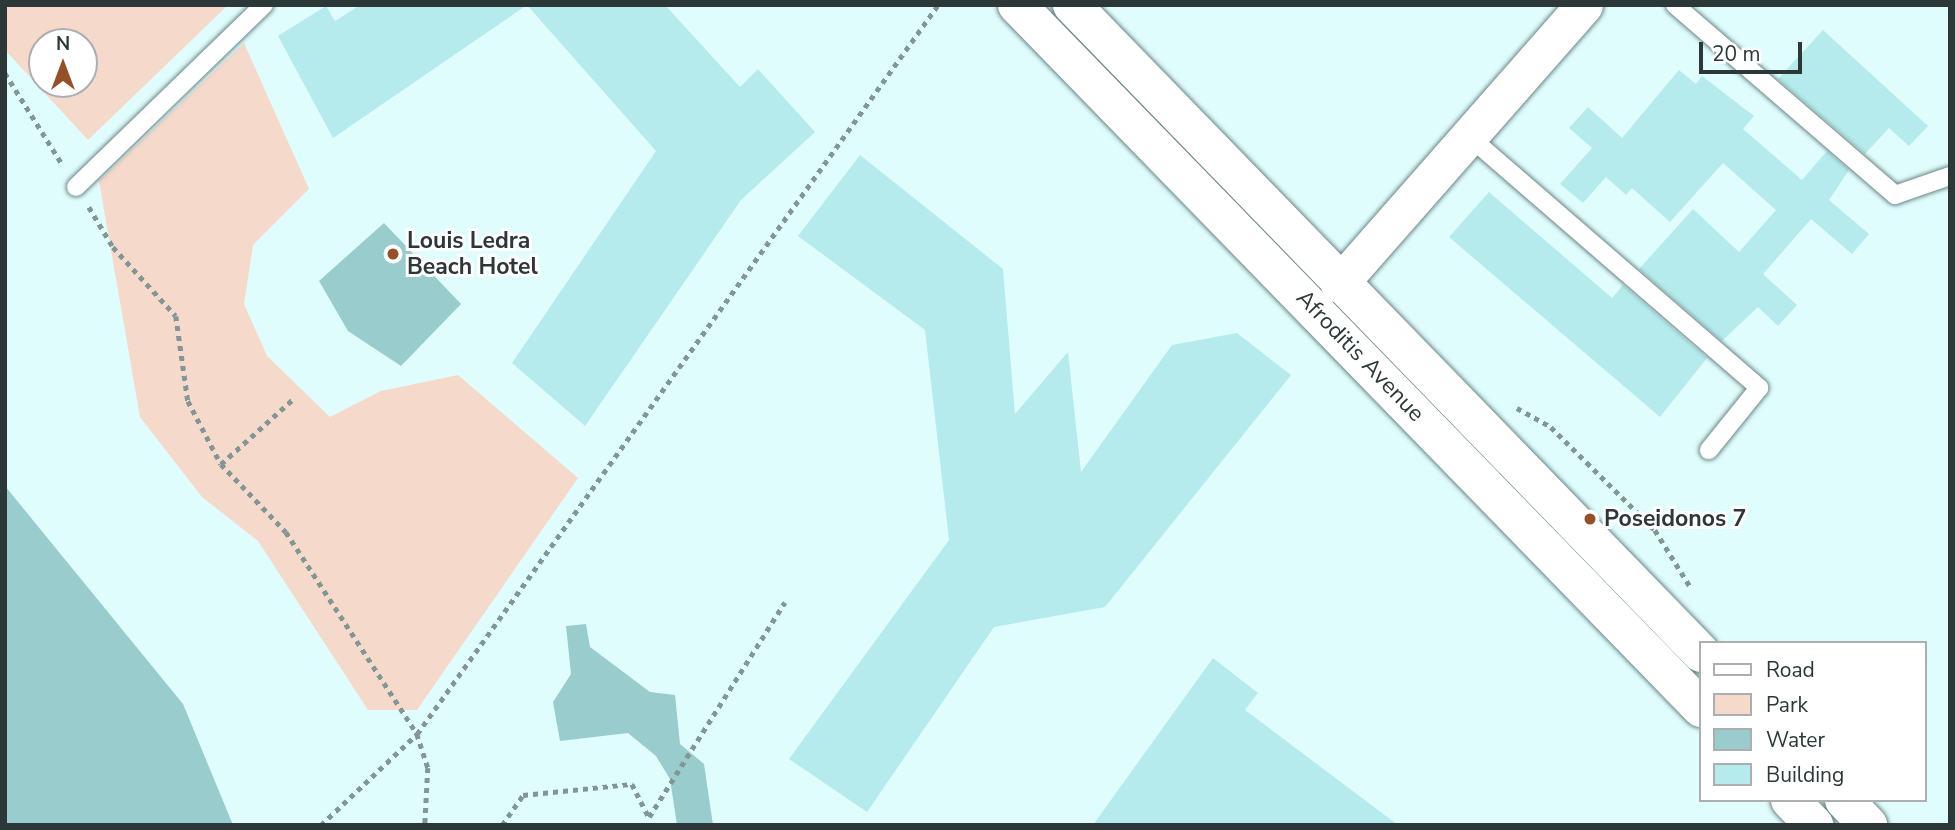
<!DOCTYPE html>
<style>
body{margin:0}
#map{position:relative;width:1955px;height:830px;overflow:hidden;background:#e0fdfd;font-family:"Nunito Sans",sans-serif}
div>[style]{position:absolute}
.green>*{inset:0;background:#f5d9cb}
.water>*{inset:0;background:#98cccd}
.building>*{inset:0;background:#b5ebec}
.path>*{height:4.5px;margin-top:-2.25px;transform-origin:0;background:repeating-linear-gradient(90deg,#829696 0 5px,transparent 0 10px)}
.roads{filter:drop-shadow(0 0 2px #6b8585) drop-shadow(0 0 2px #6b8585)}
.lane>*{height:18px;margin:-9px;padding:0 9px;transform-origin:9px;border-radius:9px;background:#fff}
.street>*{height:37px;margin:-18.5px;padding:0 18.5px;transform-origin:18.5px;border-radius:18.5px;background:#fff}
.secondary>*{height:38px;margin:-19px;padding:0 19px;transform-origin:19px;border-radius:19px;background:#fff}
.dots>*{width:19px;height:19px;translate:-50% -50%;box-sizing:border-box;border:4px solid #fff;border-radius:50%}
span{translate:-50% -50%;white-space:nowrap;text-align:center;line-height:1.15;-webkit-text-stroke:6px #fff;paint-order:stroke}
.poi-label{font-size:23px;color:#2c3737;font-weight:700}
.left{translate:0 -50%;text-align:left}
.street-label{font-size:23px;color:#2c3737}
.frame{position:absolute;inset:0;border:7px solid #2c3737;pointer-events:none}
.legend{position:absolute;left:1699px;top:641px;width:228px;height:161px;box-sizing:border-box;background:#fff;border:2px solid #abafaf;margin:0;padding:9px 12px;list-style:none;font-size:21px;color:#2c3737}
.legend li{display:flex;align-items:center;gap:14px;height:35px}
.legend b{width:35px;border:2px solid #abafaf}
.north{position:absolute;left:28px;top:28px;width:70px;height:70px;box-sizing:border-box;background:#fff;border:2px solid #abafaf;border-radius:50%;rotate:0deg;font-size:19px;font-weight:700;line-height:28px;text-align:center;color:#2c3737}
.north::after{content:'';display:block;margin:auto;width:24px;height:32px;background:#955025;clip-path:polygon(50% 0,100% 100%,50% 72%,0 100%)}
.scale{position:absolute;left:1699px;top:42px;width:103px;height:32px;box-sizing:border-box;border:4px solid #2c3737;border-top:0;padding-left:9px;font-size:21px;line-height:24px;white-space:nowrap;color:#2c3737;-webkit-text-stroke:5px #fff;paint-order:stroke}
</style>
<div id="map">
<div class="green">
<i style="clip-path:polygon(evenodd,5px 5px,228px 5px,88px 140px,5px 50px,5px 5px,42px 42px,84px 42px,84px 84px,42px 84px,42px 42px)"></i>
<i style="clip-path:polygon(244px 43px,309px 189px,253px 245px,244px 304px,267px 356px,330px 417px,381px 391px,458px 375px,578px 478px,417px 710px,368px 710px,258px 541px,202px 497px,140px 417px,99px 181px)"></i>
</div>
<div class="water">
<i style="clip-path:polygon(384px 223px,461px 304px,401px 366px,348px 331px,319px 281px)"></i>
<i style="clip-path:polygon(5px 486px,183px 704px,233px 825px,5px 825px)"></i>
<i style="clip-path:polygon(586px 624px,590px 647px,650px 692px,675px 695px,680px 744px,704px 764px,713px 825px,677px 825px,670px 779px,656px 756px,628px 733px,560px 741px,553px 702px,571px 674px,566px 626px)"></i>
</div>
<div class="building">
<i style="clip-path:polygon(360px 5px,527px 5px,333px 138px,278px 36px,326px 6px,335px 21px)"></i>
<i style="clip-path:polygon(527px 5px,665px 5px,740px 87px,758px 69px,815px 132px,741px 200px,585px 426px,512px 363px,656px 151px)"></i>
<i style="clip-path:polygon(1823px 30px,1928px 126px,1909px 146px,1889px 128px,1865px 154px,1778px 79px)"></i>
<i style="clip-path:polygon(1679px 70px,1696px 84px,1702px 76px,1754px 116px,1743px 129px,1802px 180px,1827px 151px,1849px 170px,1829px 200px,1869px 234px,1852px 254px,1811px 219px,1763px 274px,1797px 305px,1778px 326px,1758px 307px,1722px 341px,1639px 269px,1693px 209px,1739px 252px,1776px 210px,1723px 163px,1670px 222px,1632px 188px,1626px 195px,1606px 177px,1583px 203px,1560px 184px,1592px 148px,1569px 128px,1588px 107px,1622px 138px)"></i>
<i style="clip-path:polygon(860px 155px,1003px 269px,1015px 414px,1068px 352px,1081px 472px,1172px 345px,1237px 333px,1291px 375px,1105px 607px,994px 627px,867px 812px,789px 759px,949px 540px,925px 330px,798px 236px)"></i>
<i style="clip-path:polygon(1489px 192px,1612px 298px,1623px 285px,1707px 358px,1660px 417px,1449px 237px)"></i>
<i style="clip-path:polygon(1213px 658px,1258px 693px,1245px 710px,1398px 825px,1093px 825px)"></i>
</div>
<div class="path">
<i style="left:5px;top:73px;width:107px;rotate:57.9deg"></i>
<i style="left:89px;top:207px;width:47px;rotate:59deg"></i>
<i style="left:113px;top:247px;width:93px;rotate:47.6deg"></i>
<i style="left:176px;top:316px;width:86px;rotate:82deg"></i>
<i style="left:188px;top:401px;width:71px;rotate:62.4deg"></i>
<i style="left:221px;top:464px;width:94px;rotate:46.3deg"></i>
<i style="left:286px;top:532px;width:241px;rotate:57deg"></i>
<i style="left:417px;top:734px;width:36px;rotate:72deg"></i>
<i style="left:428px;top:768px;width:57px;rotate:93deg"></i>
<i style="left:1517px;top:408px;width:39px;rotate:29deg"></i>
<i style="left:1551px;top:427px;width:146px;rotate:44.7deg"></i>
<i style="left:1655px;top:530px;width:68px;rotate:58.2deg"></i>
<i style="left:221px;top:464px;width:96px;rotate:-42deg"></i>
<i style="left:321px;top:825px;width:132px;rotate:-43.5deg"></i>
<i style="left:417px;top:734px;width:896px;rotate:-54.45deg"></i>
<i style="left:502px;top:825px;width:37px;rotate:-55deg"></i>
<i style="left:523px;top:795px;width:110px;rotate:-5.8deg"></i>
<i style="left:632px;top:784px;width:37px;rotate:63deg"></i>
<i style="left:649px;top:817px;width:254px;rotate:-57.7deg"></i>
</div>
<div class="roads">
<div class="lane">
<i style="left:1675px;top:5px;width:291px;rotate:40.8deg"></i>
<i style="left:1895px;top:195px;width:58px;rotate:-19.1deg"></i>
<i style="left:1472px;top:139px;width:380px;rotate:40.9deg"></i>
<i style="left:1759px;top:388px;width:80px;rotate:128.9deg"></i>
<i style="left:76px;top:187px;width:262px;rotate:-44.1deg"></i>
</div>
<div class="street">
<i style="left:1339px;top:284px;width:371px;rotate:-48.7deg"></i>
</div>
<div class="secondary">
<i style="left:1017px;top:5px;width:981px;rotate:45.78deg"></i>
<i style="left:1072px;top:5px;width:903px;rotate:45.85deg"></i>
<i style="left:1790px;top:800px;width:35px;rotate:46deg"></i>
<i style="left:1844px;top:800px;width:35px;rotate:46deg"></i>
</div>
</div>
<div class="dots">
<i style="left:393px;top:254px;background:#955025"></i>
<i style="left:1590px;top:519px;background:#955025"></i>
</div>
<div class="poi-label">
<span class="left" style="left:407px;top:254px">Louis Ledra<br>Beach Hotel</span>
<span class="left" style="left:1604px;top:519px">Poseidonos 7</span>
</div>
<div class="street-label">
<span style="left:1360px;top:356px;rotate:46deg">Afroditis Avenue</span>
</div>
<div class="frame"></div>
<ul class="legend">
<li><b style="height:9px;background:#fff"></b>Road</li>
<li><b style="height:19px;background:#f5d9cb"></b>Park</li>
<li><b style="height:19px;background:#98cccd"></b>Water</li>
<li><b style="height:19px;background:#b5ebec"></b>Building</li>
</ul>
<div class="north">N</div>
<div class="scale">20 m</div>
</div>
